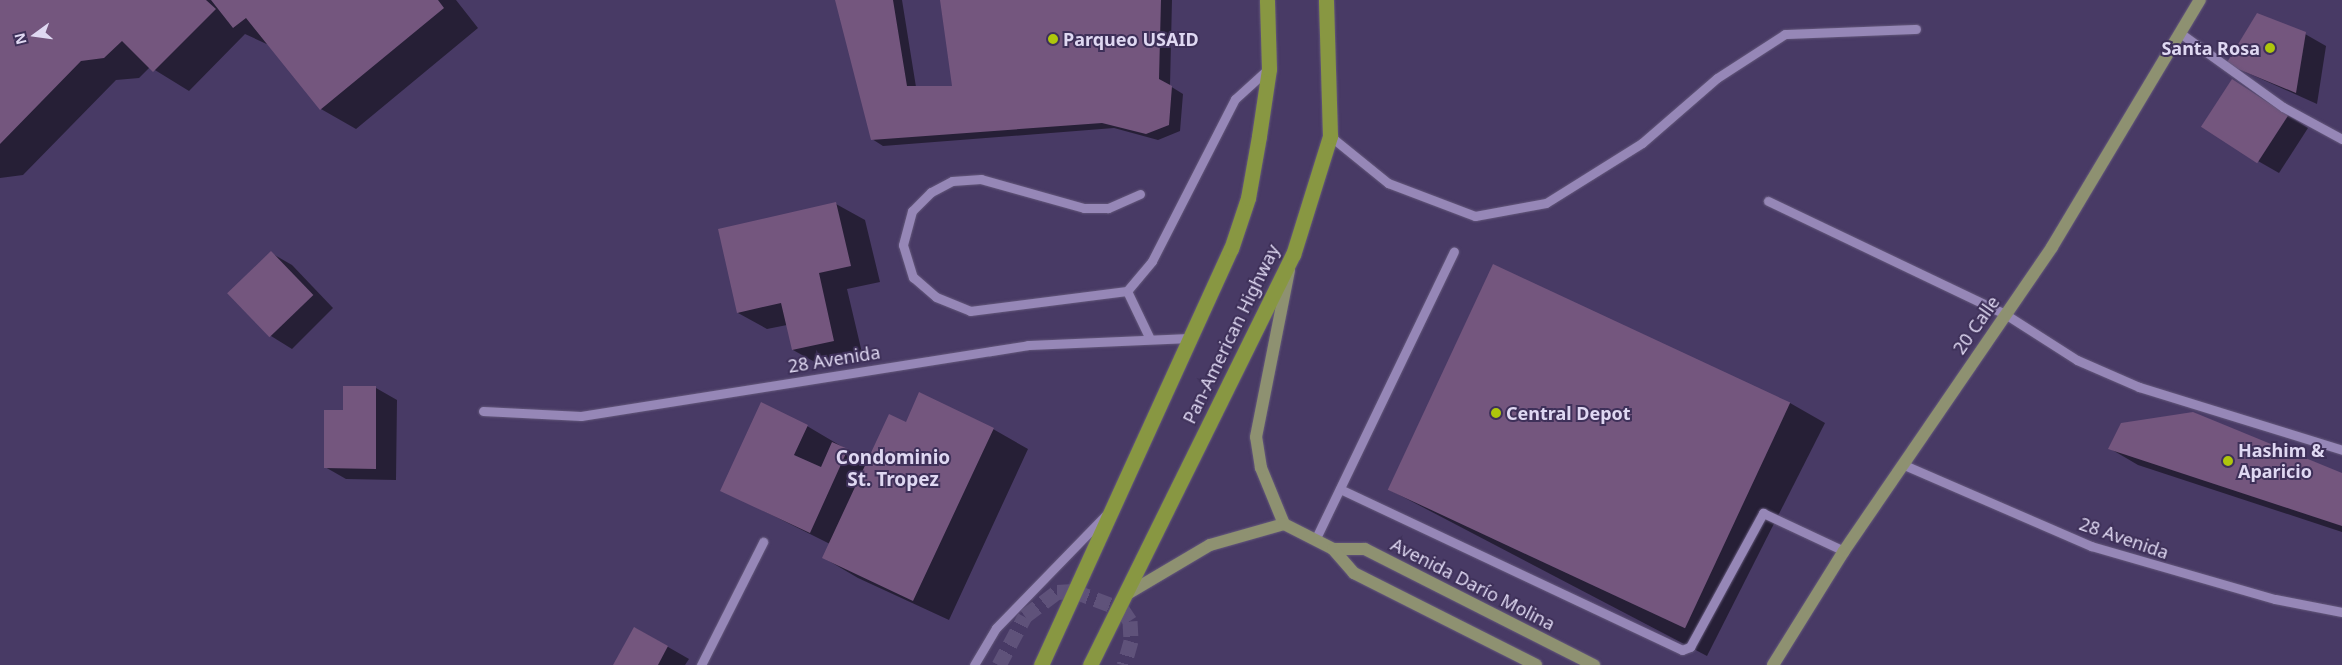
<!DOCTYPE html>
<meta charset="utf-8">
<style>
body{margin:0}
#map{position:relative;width:2342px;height:665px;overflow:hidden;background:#483a65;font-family:"Noto Sans",sans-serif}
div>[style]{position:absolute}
.shadow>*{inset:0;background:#0007}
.building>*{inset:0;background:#74567e;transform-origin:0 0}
.highway-tunnel>*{height:15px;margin-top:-7.5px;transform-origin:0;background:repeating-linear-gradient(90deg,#5f527a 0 15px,transparent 0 23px)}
.roads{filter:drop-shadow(0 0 1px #64587b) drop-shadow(0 0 1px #64587b)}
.minor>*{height:9px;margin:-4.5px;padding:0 4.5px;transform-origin:4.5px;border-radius:4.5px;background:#9687b7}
.major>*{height:12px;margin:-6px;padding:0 6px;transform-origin:6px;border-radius:6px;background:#8e9171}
.highway>*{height:15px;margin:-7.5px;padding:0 7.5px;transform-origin:7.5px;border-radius:7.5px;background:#889742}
.dots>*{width:14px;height:14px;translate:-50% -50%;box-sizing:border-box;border:2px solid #3e3059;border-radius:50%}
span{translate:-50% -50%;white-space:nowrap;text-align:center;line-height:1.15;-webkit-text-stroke:4px #3e3059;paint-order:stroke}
.poi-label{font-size:18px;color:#dfd8f2;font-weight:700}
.left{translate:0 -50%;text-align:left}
.right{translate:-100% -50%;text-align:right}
.street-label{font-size:18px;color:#dfd8f2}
.neighbourhood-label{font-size:19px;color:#dfd8f2;font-weight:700}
.north{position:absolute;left:10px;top:10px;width:50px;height:50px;-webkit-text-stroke:4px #3e3059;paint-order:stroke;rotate:256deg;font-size:14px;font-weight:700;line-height:20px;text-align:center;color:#dfd8f2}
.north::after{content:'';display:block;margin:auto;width:18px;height:22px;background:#dfd8f2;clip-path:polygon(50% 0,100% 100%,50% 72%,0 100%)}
</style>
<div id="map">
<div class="shadow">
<i style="clip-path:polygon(0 0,456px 0,478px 28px,356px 129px,321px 109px,271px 46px,245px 34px,189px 91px,150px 67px,139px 78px,116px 80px,23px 175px,0 178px)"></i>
<i style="clip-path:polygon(837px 0,902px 0,916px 87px,953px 87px,942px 0,1172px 0,1170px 86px,1183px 94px,1180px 131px,1158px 140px,1114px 128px,883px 146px,872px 139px)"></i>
<i style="clip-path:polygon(2305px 34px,2326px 46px,2317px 104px,2228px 64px)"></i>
<i style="clip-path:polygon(2253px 93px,2308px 128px,2279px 173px,2258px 161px)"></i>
<i style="clip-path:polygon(836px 204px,865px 220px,880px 282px,847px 289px,863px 357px,822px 366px,793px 350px,787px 325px,767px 329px,738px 313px)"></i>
<i style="clip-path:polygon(271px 253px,292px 265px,333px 308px,292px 349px,271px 336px,230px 294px)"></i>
<i style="clip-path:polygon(344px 387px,376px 388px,397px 400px,396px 480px,346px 479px,325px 467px,344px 412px)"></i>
<i style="clip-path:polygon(1790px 403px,1825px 423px,1707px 656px,1388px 489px)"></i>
<i style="clip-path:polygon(906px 423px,993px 429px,1028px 449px,949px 620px,858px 578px,824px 558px,830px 544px,722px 490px,807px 426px,868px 462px)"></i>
<i style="clip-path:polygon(2109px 448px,2342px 474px,2342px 532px,2138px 465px)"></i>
<i style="clip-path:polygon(635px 628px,689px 659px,685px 665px,615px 665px)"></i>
</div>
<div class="building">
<i style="clip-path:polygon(0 0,206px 0,216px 9px,153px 72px,122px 41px,104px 58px,81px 61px,0 144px)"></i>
<i style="clip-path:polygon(211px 0,438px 0,444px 8px,320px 110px,246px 18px,233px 28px)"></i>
<i style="clip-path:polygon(835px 0,893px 0,907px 86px,952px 86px,940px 0,1161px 0,1159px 79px,1172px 86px,1169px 125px,1146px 134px,1102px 123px,871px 140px)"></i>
<i style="clip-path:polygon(2257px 13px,2306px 32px,2296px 93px,2226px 64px)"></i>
<i style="left:2232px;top:79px;width:67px;height:57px;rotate:33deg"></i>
<i style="clip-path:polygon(836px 202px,851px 266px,819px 273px,834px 341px,792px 350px,781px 303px,737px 313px,718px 229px)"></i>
<i style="left:271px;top:251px;width:61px;height:61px;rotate:46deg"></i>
<i style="left:1493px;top:264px;width:328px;height:249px;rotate:25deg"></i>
<i style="clip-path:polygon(343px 386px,376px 386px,376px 469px,324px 468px,324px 410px,343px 410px)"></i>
<i style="clip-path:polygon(919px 392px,994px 428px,913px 601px,822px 558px,889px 414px,906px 422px)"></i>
<i style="clip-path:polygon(761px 402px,808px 425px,794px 455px,821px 467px,832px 442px,848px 449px,810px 533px,720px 491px)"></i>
<i style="clip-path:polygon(2193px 412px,2342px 473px,2342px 526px,2108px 449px,2121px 423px)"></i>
<i style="clip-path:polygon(634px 627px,668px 646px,658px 665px,613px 665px)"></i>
</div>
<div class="highway-tunnel">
<i style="left:999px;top:665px;width:55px;rotate:-62deg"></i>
<i style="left:1025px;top:616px;width:40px;rotate:-37deg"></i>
<i style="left:1057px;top:592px;width:17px;rotate:-3deg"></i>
<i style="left:1074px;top:591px;width:51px;rotate:20.6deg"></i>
<i style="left:1122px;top:609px;width:14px;rotate:56deg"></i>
<i style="left:1130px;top:621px;width:20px;rotate:87deg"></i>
<i style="left:1131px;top:641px;width:25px;rotate:106deg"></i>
</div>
<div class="roads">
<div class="minor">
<i style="left:2180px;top:33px;width:127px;rotate:35.7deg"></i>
<i style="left:2283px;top:107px;width:67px;rotate:28.5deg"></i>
<i style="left:1330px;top:136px;width:75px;rotate:39deg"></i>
<i style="left:1388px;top:183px;width:93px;rotate:20.8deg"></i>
<i style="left:1475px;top:216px;width:72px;rotate:-10.4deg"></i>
<i style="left:1546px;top:203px;width:113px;rotate:-32deg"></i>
<i style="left:1642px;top:143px;width:99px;rotate:-40.9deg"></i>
<i style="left:1717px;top:78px;width:81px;rotate:-32.9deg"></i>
<i style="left:1785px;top:34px;width:131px;rotate:-2.2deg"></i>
<i style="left:1140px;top:194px;width:35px;rotate:156deg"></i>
<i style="left:1108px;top:208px;width:24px;rotate:180deg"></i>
<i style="left:1084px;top:208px;width:107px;rotate:-164.3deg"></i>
<i style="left:981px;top:179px;width:29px;rotate:176deg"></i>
<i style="left:952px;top:181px;width:24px;rotate:152deg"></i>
<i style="left:931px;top:192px;width:27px;rotate:135deg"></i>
<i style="left:912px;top:211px;width:35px;rotate:105deg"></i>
<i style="left:903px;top:245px;width:34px;rotate:73deg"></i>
<i style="left:913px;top:277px;width:30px;rotate:41deg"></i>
<i style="left:936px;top:297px;width:37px;rotate:22deg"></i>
<i style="left:970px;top:311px;width:158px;rotate:-7.3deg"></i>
<i style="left:1127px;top:291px;width:39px;rotate:-50deg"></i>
<i style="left:1152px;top:261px;width:182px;rotate:-62.9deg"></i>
<i style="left:1235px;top:99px;width:45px;rotate:-42.3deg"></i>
<i style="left:1768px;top:201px;width:263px;rotate:25.5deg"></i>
<i style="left:2005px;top:314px;width:85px;rotate:32.6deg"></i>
<i style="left:2077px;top:360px;width:68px;rotate:23.5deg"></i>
<i style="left:2139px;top:387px;width:213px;rotate:17.2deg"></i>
<i style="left:1127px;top:291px;width:51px;rotate:64.4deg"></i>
<i style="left:483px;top:411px;width:98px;rotate:2.9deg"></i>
<i style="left:581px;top:416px;width:453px;rotate:-9deg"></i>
<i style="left:1028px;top:345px;width:163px;rotate:-2.5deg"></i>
<i style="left:1904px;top:465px;width:204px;rotate:23.4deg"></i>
<i style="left:2091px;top:546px;width:191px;rotate:16.1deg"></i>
<i style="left:2275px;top:599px;width:68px;rotate:11deg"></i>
<i style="left:1340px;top:489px;width:378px;rotate:25.2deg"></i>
<i style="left:1682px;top:650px;width:9px;rotate:-21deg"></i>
<i style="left:1690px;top:647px;width:153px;rotate:-61.4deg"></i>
<i style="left:1763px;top:513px;width:89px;rotate:25.1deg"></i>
<i style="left:1316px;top:538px;width:318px;rotate:-64.3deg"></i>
<i style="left:701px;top:665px;width:138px;rotate:-63.2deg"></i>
<i style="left:974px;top:665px;width:43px;rotate:-59.3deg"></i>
<i style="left:996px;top:628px;width:158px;rotate:-45.8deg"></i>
</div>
<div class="major">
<i style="left:1284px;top:524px;width:61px;rotate:-112.3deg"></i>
<i style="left:1261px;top:468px;width:31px;rotate:-99deg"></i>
<i style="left:1256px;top:437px;width:170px;rotate:-78.8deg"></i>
<i style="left:1333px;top:549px;width:32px"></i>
<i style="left:1365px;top:549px;width:257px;rotate:26.9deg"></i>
<i style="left:1127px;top:594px;width:96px;rotate:-30.6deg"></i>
<i style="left:1210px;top:545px;width:77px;rotate:-15.8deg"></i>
<i style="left:1284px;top:524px;width:55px;rotate:27deg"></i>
<i style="left:1333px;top:549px;width:32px;rotate:49deg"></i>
<i style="left:1354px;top:573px;width:204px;rotate:26.8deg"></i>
<i style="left:1773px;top:665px;width:134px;rotate:-58.1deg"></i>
<i style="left:1844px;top:551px;width:368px;rotate:-55.6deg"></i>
<i style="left:2052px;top:247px;width:288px;rotate:-59.1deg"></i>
</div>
<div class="highway">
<i style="left:1041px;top:665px;width:457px;rotate:-65.5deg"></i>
<i style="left:1231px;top:249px;width:54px;rotate:-71.6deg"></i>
<i style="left:1248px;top:198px;width:63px;rotate:-79.9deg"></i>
<i style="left:1259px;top:136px;width:68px;rotate:-81.5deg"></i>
<i style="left:1269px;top:69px;width:69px;rotate:-91.7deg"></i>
<i style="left:1090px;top:665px;width:458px;rotate:-63.7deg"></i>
<i style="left:1293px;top:255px;width:125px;rotate:-72.7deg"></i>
<i style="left:1330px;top:136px;width:136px;rotate:-91.7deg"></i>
</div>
</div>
<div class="dots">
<i style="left:1053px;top:39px;background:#aec60c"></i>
<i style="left:2270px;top:48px;background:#aec60c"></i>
<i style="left:1496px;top:413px;background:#aec60c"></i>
<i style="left:2228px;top:461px;background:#aec60c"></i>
</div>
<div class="poi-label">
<span class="left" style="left:1063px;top:39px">Parqueo USAID</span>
<span class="right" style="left:2260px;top:48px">Santa Rosa</span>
<span class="left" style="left:1506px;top:413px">Central Depot</span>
<span class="left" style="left:2238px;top:461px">Hashim &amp;<br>Aparicio</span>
</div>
<div class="street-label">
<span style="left:1976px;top:325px;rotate:-55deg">20 Calle</span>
<span style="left:1231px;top:334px;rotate:-64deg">Pan-American Highway</span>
<span style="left:834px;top:359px;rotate:-9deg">28 Avenida</span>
<span style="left:2124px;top:538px;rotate:19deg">28 Avenida</span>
<span style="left:1473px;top:584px;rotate:27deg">Avenida Darío Molina</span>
</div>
<div class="neighbourhood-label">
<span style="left:893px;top:469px">Condominio<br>St. Tropez</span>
</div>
<div class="north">N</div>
</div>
